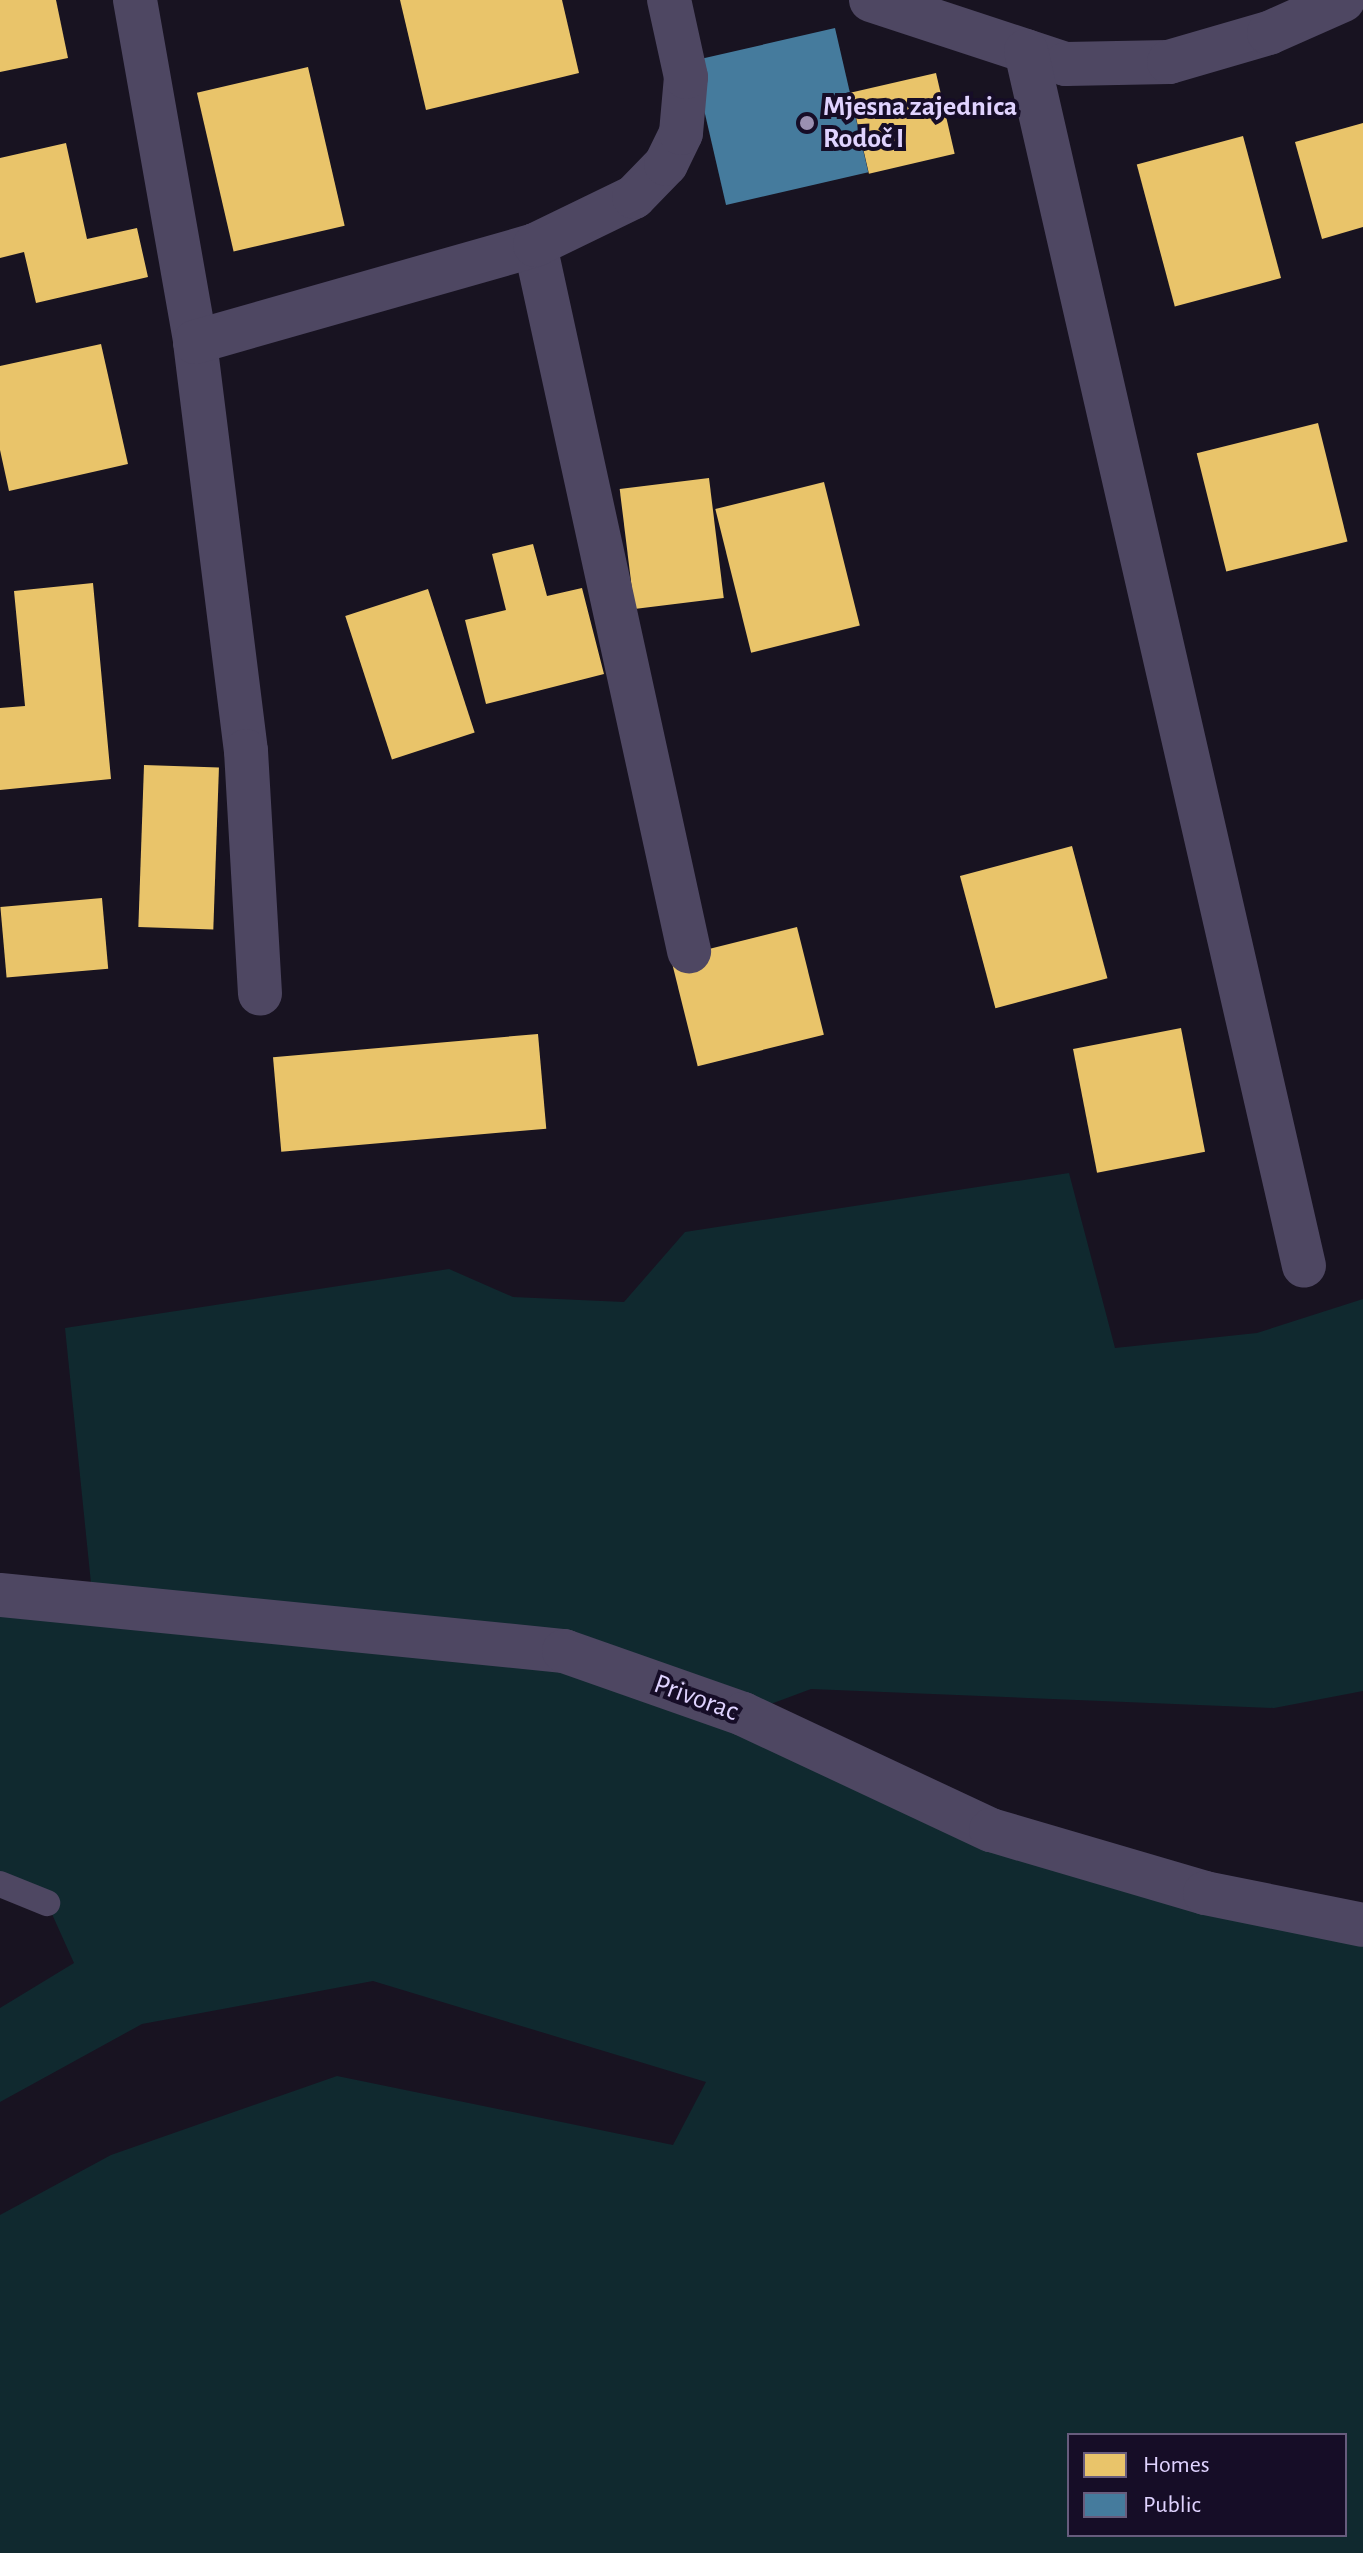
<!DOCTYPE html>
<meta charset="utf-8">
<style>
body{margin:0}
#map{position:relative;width:1363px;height:2553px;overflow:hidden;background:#181321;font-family:"Alegreya Sans",sans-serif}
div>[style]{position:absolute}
.green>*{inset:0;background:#10292f}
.homes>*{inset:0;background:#e9c46a;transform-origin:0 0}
.public>*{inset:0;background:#457b9d;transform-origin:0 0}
.service>*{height:26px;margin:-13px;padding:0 13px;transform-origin:13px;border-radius:13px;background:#4e4762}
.minor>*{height:44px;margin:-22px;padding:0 22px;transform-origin:22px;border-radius:22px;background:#4e4762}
.dots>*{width:22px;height:22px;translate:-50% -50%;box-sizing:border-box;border:4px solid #160d27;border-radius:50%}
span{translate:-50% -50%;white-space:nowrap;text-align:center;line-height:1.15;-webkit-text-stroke:8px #160d27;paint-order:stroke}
.poi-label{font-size:28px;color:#e0d3ff;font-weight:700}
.left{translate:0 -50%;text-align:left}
.street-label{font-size:28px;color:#e0d3ff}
.legend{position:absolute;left:1067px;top:2433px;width:280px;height:104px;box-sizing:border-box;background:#160d27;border:2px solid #675c7d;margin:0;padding:10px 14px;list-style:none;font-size:24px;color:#e0d3ff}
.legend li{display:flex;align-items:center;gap:16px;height:40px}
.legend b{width:40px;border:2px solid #675c7d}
</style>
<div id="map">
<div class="green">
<i style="clip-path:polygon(evenodd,1069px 1173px,1115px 1348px,1257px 1333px,1363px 1299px,1363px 1691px,1274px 1708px,811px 1689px,744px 1714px,991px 1830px,1363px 1925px,1363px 2553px,0 2553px,0 2215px,111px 2155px,337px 2076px,673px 2145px,706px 2082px,373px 1981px,142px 2024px,0 2102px,0 2008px,74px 1963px,47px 1903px,0 1884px,0 1595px,93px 1603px,65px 1328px,449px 1269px,513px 1297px,624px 1302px,685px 1232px,1069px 1173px,1069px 2435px,1345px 2435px,1345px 2535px,1069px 2535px,1069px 2435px)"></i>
</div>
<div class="homes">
<i style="clip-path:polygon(0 0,56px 0,68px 58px,0 72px)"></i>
<i style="clip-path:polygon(400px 0,562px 0,579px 73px,426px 110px)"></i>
<i style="left:308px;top:67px;width:163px;height:114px;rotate:77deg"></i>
<i style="left:936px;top:73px;width:83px;height:88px;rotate:77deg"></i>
<i style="clip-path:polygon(1363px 123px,1363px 227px,1322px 239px,1295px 142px)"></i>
<i style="left:1243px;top:136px;width:147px;height:110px;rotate:75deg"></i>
<i style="clip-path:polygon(66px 143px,87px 239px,137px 228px,148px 277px,36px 303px,24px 252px,0 258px,0 158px)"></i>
<i style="clip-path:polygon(101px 344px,128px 464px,9px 491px,0 450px,0 366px)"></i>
<i style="left:1318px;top:423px;width:122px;height:125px;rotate:76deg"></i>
<i style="left:709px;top:478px;width:121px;height:90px;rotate:83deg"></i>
<i style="left:824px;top:482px;width:148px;height:112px;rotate:76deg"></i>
<i style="clip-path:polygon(533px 544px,547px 596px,582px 588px,604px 674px,486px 704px,465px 620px,506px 610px,492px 554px)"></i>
<i style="clip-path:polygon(93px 583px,111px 779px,0 790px,0 708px,25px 706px,14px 591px)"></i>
<i style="left:428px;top:589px;width:151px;height:87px;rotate:72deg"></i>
<i style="left:144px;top:765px;width:75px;height:162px;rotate:2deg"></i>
<i style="left:1072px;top:846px;width:137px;height:116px;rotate:75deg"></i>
<i style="left:102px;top:898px;width:71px;height:102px;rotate:85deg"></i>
<i style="left:797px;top:927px;width:111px;height:130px;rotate:76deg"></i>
<i style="left:1181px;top:1028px;width:126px;height:110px;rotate:79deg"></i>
<i style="left:538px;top:1034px;width:95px;height:266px;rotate:85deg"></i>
</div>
<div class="public">
<i style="left:835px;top:28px;width:148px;height:146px;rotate:77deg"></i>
</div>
<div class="service">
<i style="left:0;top:1884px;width:51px;rotate:22deg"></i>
</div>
<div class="minor">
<i style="left:135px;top:0;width:347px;rotate:80deg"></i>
<i style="left:195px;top:342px;width:412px;rotate:82.9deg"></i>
<i style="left:246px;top:751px;width:243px;rotate:86.7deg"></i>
<i style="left:871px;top:0;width:205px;rotate:18.2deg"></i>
<i style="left:1066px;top:64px;width:103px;rotate:-1.1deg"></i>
<i style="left:1169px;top:62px;width:104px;rotate:-16.2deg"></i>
<i style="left:1269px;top:33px;width:81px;rotate:-24deg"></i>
<i style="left:1026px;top:51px;width:1246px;rotate:77.11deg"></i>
<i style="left:535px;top:245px;width:723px;rotate:77.69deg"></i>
<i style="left:195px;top:342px;width:354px;rotate:-15.9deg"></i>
<i style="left:535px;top:245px;width:110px;rotate:-25.9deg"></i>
<i style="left:634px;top:197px;width:46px;rotate:-45.9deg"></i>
<i style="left:666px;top:164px;width:34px;rotate:-64deg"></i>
<i style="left:681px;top:133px;width:56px;rotate:-84.9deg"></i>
<i style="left:686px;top:77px;width:79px;rotate:-102.4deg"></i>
<i style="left:0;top:1595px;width:567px;rotate:5.67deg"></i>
<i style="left:564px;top:1651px;width:190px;rotate:19.4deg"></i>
<i style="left:743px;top:1714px;width:274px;rotate:25.1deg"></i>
<i style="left:991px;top:1830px;width:223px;rotate:16.4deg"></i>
<i style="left:1205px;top:1893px;width:161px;rotate:11.4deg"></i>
</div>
<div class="dots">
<i style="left:807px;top:123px;background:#9a90b1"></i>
</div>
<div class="poi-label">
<span class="left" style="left:823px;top:123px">Mjesna zajednica<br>Rodoč I</span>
</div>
<div class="street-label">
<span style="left:696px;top:1698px;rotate:20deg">Privorac</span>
</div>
<ul class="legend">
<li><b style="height:22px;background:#e9c46a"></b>Homes</li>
<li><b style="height:22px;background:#457b9d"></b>Public</li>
</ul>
</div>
